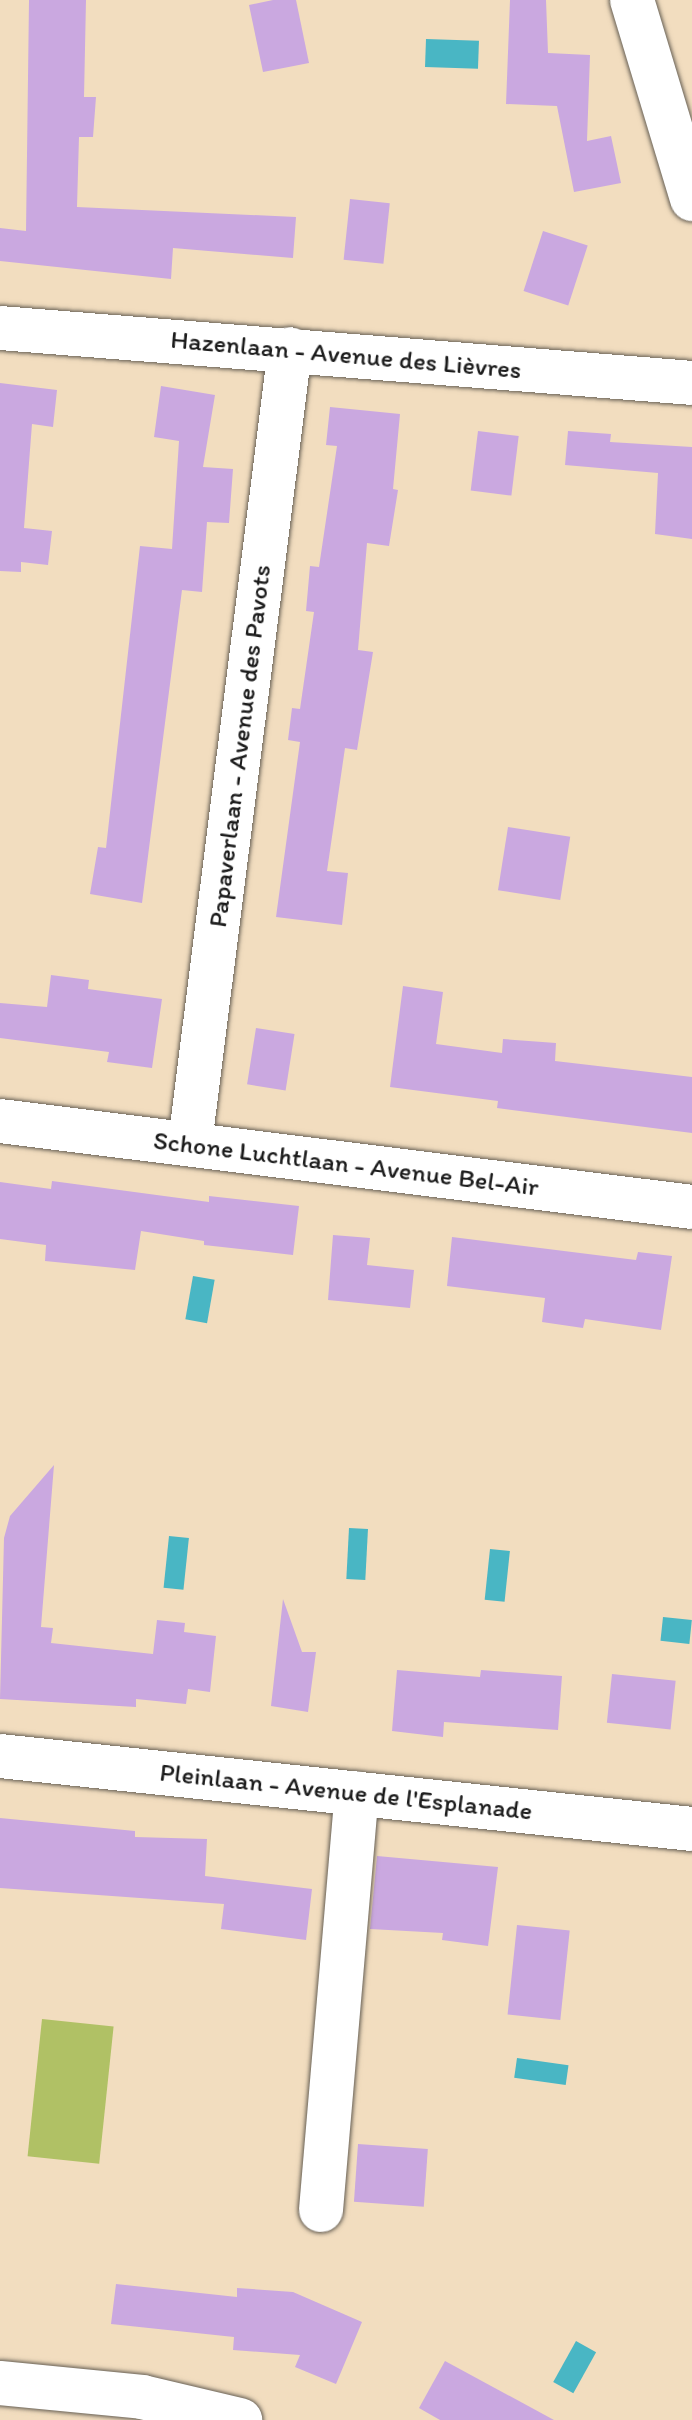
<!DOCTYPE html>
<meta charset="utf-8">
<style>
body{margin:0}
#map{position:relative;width:692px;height:2420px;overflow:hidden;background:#f2ddbf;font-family:Itim,sans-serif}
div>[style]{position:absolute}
.green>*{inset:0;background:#b0c165;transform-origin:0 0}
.water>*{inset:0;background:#49b6c4;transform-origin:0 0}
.building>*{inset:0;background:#caa8e0;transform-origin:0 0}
.roads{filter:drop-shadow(0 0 2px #676055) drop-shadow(0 0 2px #676055)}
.minor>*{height:44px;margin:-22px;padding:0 22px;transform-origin:22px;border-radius:22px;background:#fff}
span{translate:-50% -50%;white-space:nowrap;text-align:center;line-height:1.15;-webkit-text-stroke:8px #fff;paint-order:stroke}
.street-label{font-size:26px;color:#1c1c1c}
</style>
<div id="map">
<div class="green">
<i style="left:42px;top:2019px;width:72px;height:138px;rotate:6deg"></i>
</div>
<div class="water">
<i style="left:426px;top:39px;width:53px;height:28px;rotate:2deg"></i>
<i style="left:193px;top:1276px;width:22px;height:44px;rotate:10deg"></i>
<i style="left:349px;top:1528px;width:19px;height:51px;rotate:3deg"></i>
<i style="left:169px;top:1536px;width:20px;height:52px;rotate:6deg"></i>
<i style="left:490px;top:1549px;width:20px;height:51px;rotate:6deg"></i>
<i style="left:663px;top:1617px;width:29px;height:24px;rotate:6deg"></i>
<i style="left:517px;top:2058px;width:52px;height:20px;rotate:8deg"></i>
<i style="left:576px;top:2341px;width:23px;height:47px;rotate:29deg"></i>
</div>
<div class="building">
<i style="clip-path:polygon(29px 0,86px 0,84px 97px,96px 97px,93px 137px,79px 137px,77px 207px,296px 217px,293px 258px,173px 248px,171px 279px,0 261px,0 228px,26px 231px)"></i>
<i style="clip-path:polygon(273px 0,296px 0,309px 63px,263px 72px,249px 5px)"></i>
<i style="clip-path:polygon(510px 0,546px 0,548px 53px,590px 55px,587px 141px,611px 136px,621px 183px,574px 192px,557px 106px,506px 104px)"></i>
<i style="left:350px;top:199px;width:40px;height:61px;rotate:6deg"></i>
<i style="left:543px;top:231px;width:47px;height:63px;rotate:18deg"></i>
<i style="clip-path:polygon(0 383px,57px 390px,53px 427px,32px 424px,24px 528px,52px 531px,48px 565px,21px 562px,21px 572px,0 571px)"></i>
<i style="clip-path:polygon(161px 386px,215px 395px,203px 467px,233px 469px,229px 523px,207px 522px,202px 592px,182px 590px,142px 903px,90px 894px,98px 847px,106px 848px,140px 546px,172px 549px,179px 441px,154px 437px)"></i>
<i style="clip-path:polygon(330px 407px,400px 414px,393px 489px,398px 490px,389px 546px,367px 543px,358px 650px,373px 652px,357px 750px,345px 748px,327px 871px,348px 873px,342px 925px,276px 917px,300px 742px,288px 740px,292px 708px,300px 709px,314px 612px,306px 611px,310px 566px,319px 567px,337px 446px,326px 445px)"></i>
<i style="left:478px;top:431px;width:41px;height:60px;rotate:7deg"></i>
<i style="clip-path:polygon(568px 431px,611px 434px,610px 442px,692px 447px,692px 539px,655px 534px,658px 473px,565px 465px)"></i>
<i style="left:508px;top:827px;width:63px;height:64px;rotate:9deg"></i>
<i style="clip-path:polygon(51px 975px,89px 980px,88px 989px,162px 999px,152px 1068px,107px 1062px,109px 1052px,0 1038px,0 1003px,47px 1007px)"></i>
<i style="clip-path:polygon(403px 986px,443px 992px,436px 1044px,502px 1053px,503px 1039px,556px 1043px,555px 1061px,692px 1077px,692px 1133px,497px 1108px,498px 1101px,390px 1087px)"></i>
<i style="left:256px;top:1028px;width:39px;height:57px;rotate:9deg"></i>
<i style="clip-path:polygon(52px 1181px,209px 1202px,209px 1196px,299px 1206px,293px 1255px,204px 1245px,204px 1241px,141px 1231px,135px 1270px,45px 1261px,46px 1245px,0 1239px,0 1182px,51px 1189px)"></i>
<i style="clip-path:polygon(333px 1235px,370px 1238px,367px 1265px,414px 1270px,410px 1308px,328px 1300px)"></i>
<i style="clip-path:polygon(452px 1237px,636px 1260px,638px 1252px,672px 1256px,661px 1330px,585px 1319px,583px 1328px,542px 1322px,545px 1298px,447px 1286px)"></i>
<i style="clip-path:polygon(54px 1465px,41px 1627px,53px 1628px,51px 1643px,153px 1654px,157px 1620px,185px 1623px,184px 1632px,216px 1636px,210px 1692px,188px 1689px,186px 1704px,136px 1699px,136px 1707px,0 1699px,4px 1538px,10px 1516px)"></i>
<i style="clip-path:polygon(283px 1599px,302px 1652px,316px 1652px,308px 1712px,271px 1706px)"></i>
<i style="clip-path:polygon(397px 1670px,480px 1677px,481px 1670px,562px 1676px,558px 1730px,444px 1722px,443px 1737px,392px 1731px)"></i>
<i style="left:612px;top:1674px;width:64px;height:49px;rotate:6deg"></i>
<i style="clip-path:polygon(0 1818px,135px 1831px,135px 1837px,207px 1839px,205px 1876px,312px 1889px,306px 1940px,221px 1929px,224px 1904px,0 1888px)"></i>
<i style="clip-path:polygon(377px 1856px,498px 1867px,488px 1946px,442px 1940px,443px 1933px,370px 1929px)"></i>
<i style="left:517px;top:1925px;width:53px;height:90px;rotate:6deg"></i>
<i style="left:358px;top:2144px;width:70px;height:58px;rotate:4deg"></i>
<i style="clip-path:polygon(116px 2284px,237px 2297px,237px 2288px,293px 2292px,362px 2322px,336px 2384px,295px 2367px,300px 2355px,233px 2350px,234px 2337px,111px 2324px)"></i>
<i style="clip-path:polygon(445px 2361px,554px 2420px,440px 2420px,419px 2408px)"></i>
</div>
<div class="roads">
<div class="minor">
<i style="left:632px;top:0;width:208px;rotate:73.2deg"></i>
<i style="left:0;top:328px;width:694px;rotate:4.54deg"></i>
<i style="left:0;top:1121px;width:697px;rotate:7.08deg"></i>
<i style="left:190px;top:1143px;width:800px;rotate:-82.82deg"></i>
<i style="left:0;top:1756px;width:696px;rotate:6.02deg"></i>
<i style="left:321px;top:2210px;width:418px;rotate:-85.1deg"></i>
<i style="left:0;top:2383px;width:143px;rotate:5.6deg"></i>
<i style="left:142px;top:2397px;width:101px;rotate:13.2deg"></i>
</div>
</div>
<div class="street-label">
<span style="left:346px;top:355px;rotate:5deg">Hazenlaan - Avenue des Lièvres</span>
<span style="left:240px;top:746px;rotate:-83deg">Papaverlaan - Avenue des Pavots</span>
<span style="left:346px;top:1164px;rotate:7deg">Schone Luchtlaan - Avenue Bel-Air</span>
<span style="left:346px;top:1792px;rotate:6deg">Pleinlaan - Avenue de l'Esplanade</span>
</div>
</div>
